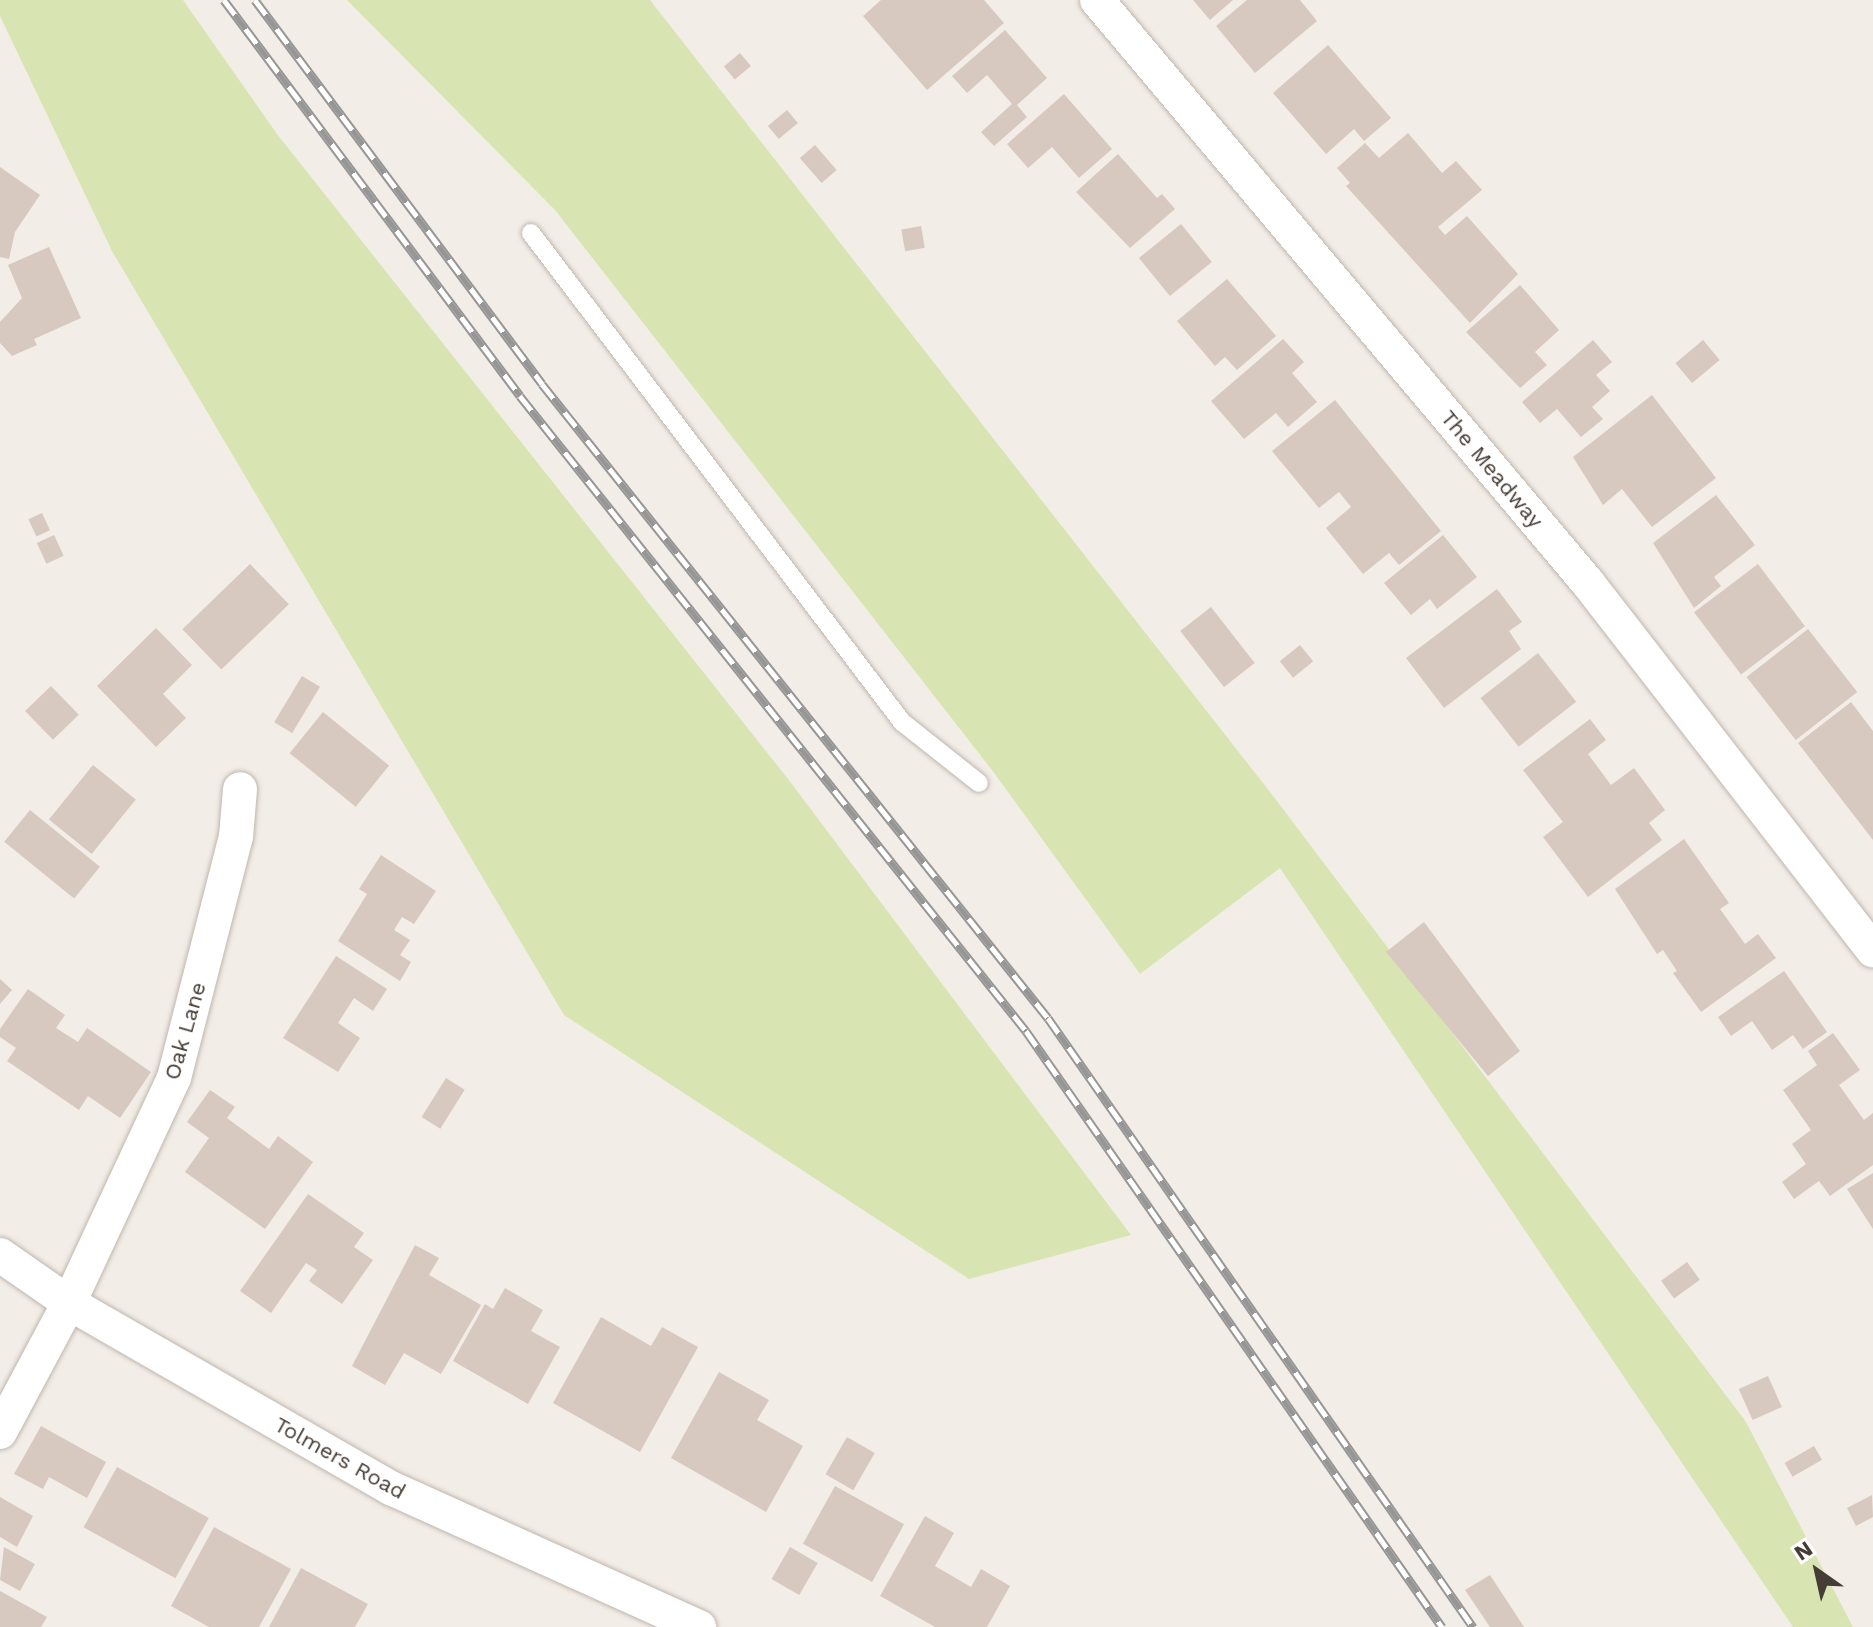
<!DOCTYPE html>
<style>
body{margin:0}
#map{position:relative;width:1873px;height:1627px;overflow:hidden;background:#f2ede7;font-family:"Work Sans",sans-serif}
div>[style]{position:absolute}
.green>*{inset:0;background:#d8e5b2}
.building>*{inset:0;background:#d7c9c0;transform-origin:0 0}
.roads{filter:drop-shadow(0 0 2px #c0b6ad) drop-shadow(0 0 2px #c0b6ad)}
.service>*{height:18px;margin:-9px;padding:0 9px;transform-origin:9px;border-radius:9px;background:#fff}
.minor>*{height:34px;margin:-17px;padding:0 17px;transform-origin:17px;border-radius:17px;background:#fff}
.rail>*{height:9px;margin-top:-4.5px;transform-origin:0;background:repeating-linear-gradient(90deg,#fff 0 18px,#969696 0 36px);box-sizing:border-box;border-block:2px solid #969696}
span{translate:-50% -50%;white-space:nowrap;text-align:center;line-height:1.15;-webkit-text-stroke:7px #fff;paint-order:stroke}
.street-label{font-size:22px;color:#453c36}
.north{position:absolute;left:1777px;top:1531px;width:80px;height:80px;-webkit-text-stroke:6px #fff;paint-order:stroke;rotate:326deg;font-size:22px;font-weight:700;line-height:32px;text-align:center;color:#453c36}
.north::after{content:'';display:block;margin:auto;width:28px;height:36px;background:#453c36;clip-path:polygon(50% 0,100% 100%,50% 72%,0 100%)}
</style>
<div id="map">
<div class="green">
<i style="clip-path:polygon(0 0,183px 0,277px 134px,788px 779px,1131px 1235px,969px 1279px,564px 1015px,112px 251px,0 16px)"></i>
<i style="clip-path:polygon(347px 0,650px 0,1277px 801px,1746px 1422px,1853px 1627px,1793px 1627px,1280px 868px,1140px 974px,992px 770px,555px 210px)"></i>
</div>
<div class="building">
<i style="clip-path:polygon(881px 0,984px 0,1004px 23px,927px 90px,863px 16px)"></i>
<i style="clip-path:polygon(1193px 0,1233px 0,1210px 20px)"></i>
<i style="clip-path:polygon(1247px 0,1300px 0,1317px 21px,1255px 73px,1216px 26px)"></i>
<i style="clip-path:polygon(1005px 30px,1047px 78px,1017px 105px,1027px 117px,994px 146px,981px 132px,1012px 104px,987px 75px,967px 93px,952px 76px)"></i>
<i style="clip-path:polygon(1328px 45px,1391px 118px,1364px 141px,1354px 129px,1326px 154px,1273px 93px)"></i>
<i style="left:740px;top:53px;width:17px;height:21px;rotate:50deg"></i>
<i style="clip-path:polygon(1064px 94px,1112px 149px,1079px 178px,1052px 147px,1028px 168px,1007px 144px)"></i>
<i style="left:787px;top:110px;width:17px;height:25px;rotate:50deg"></i>
<i style="clip-path:polygon(1408px 133px,1442px 173px,1456px 161px,1482px 190px,1438px 227px,1445px 235px,1467px 216px,1518px 274px,1470px 323px,1346px 186px,1350px 183px,1337px 168px,1365px 143px,1379px 158px)"></i>
<i style="left:815px;top:145px;width:33px;height:20px;rotate:49deg"></i>
<i style="clip-path:polygon(1118px 154px,1157px 198px,1162px 194px,1175px 209px,1130px 248px,1076px 192px)"></i>
<i style="clip-path:polygon(0 167px,40px 195px,15px 232px,9px 259px,0 257px)"></i>
<i style="left:1181px;top:224px;width:49px;height:54px;rotate:51deg"></i>
<i style="left:921px;top:226px;width:22px;height:20px;rotate:80deg"></i>
<i style="clip-path:polygon(49px 247px,81px 318px,34px 339px,37px 345px,12px 356px,0 343px,0 322px,22px 298px,8px 265px)"></i>
<i style="clip-path:polygon(1227px 279px,1276px 336px,1237px 370px,1225px 357px,1215px 366px,1177px 321px)"></i>
<i style="clip-path:polygon(1520px 285px,1559px 330px,1535px 352px,1547px 365px,1520px 388px,1466px 332px)"></i>
<i style="clip-path:polygon(1283px 339px,1304px 362px,1292px 373px,1317px 402px,1288px 427px,1276px 413px,1244px 439px,1211px 401px)"></i>
<i style="clip-path:polygon(1593px 340px,1612px 362px,1596px 375px,1610px 391px,1592px 407px,1603px 419px,1581px 437px,1557px 409px,1540px 423px,1522px 402px)"></i>
<i style="left:1703px;top:340px;width:26px;height:36px;rotate:50deg"></i>
<i style="clip-path:polygon(1652px 395px,1716px 478px,1652px 527px,1622px 489px,1603px 505px,1573px 457px)"></i>
<i style="clip-path:polygon(1335px 400px,1441px 531px,1399px 565px,1389px 553px,1363px 574px,1326px 528px,1351px 507px,1339px 492px,1319px 508px,1272px 451px)"></i>
<i style="clip-path:polygon(1716px 495px,1755px 545px,1714px 577px,1721px 586px,1694px 608px,1653px 543px)"></i>
<i style="left:42px;top:513px;width:19px;height:15px;rotate:65deg"></i>
<i style="left:54px;top:535px;width:23px;height:19px;rotate:65deg"></i>
<i style="clip-path:polygon(1443px 535px,1477px 577px,1437px 609px,1430px 599px,1411px 615px,1384px 583px)"></i>
<i style="left:250px;top:564px;width:56px;height:94px;rotate:46deg"></i>
<i style="left:1758px;top:564px;width:78px;height:80px;rotate:53deg"></i>
<i style="clip-path:polygon(1497px 589px,1522px 622px,1509px 631px,1521px 649px,1444px 708px,1406px 658px)"></i>
<i style="left:1211px;top:607px;width:71px;height:39px;rotate:52deg"></i>
<i style="clip-path:polygon(156px 628px,192px 665px,163px 694px,186px 718px,156px 747px,97px 686px)"></i>
<i style="left:1808px;top:629px;width:80px;height:78px;rotate:52deg"></i>
<i style="left:1300px;top:645px;width:21px;height:26px;rotate:51deg"></i>
<i style="left:1538px;top:653px;width:62px;height:73px;rotate:52deg"></i>
<i style="left:302px;top:676px;width:21px;height:54px;rotate:31deg"></i>
<i style="left:51px;top:686px;width:40px;height:36px;rotate:46deg"></i>
<i style="clip-path:polygon(1851px 702px,1873px 731px,1873px 840px,1798px 743px)"></i>
<i style="left:323px;top:712px;width:85px;height:53px;rotate:39deg"></i>
<i style="clip-path:polygon(1590px 719px,1606px 740px,1588px 754px,1611px 785px,1634px 768px,1665px 810px,1649px 823px,1662px 840px,1588px 897px,1543px 837px,1563px 822px,1523px 770px)"></i>
<i style="left:93px;top:765px;width:55px;height:70px;rotate:39deg"></i>
<i style="left:30px;top:810px;width:90px;height:41px;rotate:39deg"></i>
<i style="clip-path:polygon(1684px 839px,1729px 903px,1720px 909px,1745px 944px,1758px 934px,1776px 958px,1701px 1012px,1673px 973px,1677px 971px,1663px 950px,1657px 954px,1615px 889px)"></i>
<i style="clip-path:polygon(381px 855px,436px 891px,414px 924px,402px 917px,394px 930px,410px 940px,400px 955px,411px 962px,400px 981px,338px 941px,367px 894px,359px 889px)"></i>
<i style="clip-path:polygon(1424px 922px,1520px 1051px,1488px 1076px,1386px 952px)"></i>
<i style="clip-path:polygon(336px 956px,387px 989px,373px 1011px,354px 998px,338px 1023px,360px 1038px,338px 1072px,283px 1038px)"></i>
<i style="clip-path:polygon(1784px 971px,1827px 1032px,1803px 1049px,1793px 1035px,1772px 1050px,1752px 1021px,1731px 1036px,1718px 1017px)"></i>
<i style="clip-path:polygon(0 979px,12px 990px,0 1004px)"></i>
<i style="clip-path:polygon(28px 989px,65px 1015px,56px 1028px,78px 1042px,87px 1028px,151px 1072px,120px 1118px,88px 1096px,79px 1110px,7px 1061px,16px 1048px,0 1037px,0 1029px)"></i>
<i style="clip-path:polygon(1833px 1033px,1860px 1070px,1839px 1085px,1864px 1120px,1873px 1113px,1873px 1165px,1830px 1196px,1819px 1181px,1794px 1199px,1782px 1182px,1806px 1164px,1792px 1144px,1811px 1130px,1783px 1090px,1817px 1065px,1808px 1051px)"></i>
<i style="left:446px;top:1078px;width:22px;height:46px;rotate:32deg"></i>
<i style="clip-path:polygon(210px 1090px,235px 1107px,227px 1118px,269px 1149px,278px 1136px,313px 1162px,265px 1229px,185px 1172px,209px 1138px,187px 1122px)"></i>
<i style="clip-path:polygon(1873px 1173px,1873px 1229px,1847px 1189px)"></i>
<i style="clip-path:polygon(308px 1194px,364px 1233px,354px 1247px,373px 1260px,342px 1304px,309px 1281px,317px 1270px,306px 1263px,271px 1313px,240px 1291px)"></i>
<i style="clip-path:polygon(415px 1245px,439px 1258px,429px 1275px,481px 1305px,441px 1374px,404px 1353px,385px 1385px,352px 1366px)"></i>
<i style="left:1687px;top:1262px;width:22px;height:32px;rotate:54deg"></i>
<i style="clip-path:polygon(505px 1288px,543px 1310px,531px 1331px,560px 1347px,528px 1404px,453px 1361px,485px 1304px,493px 1309px)"></i>
<i style="clip-path:polygon(601px 1317px,651px 1346px,662px 1327px,698px 1347px,640px 1452px,553px 1403px)"></i>
<i style="clip-path:polygon(719px 1372px,769px 1400px,757px 1420px,803px 1446px,766px 1512px,671px 1458px)"></i>
<i style="left:1768px;top:1376px;width:34px;height:32px;rotate:66deg"></i>
<i style="clip-path:polygon(41px 1426px,106px 1462px,87px 1498px,49px 1477px,43px 1489px,14px 1474px)"></i>
<i style="left:847px;top:1437px;width:32px;height:43px;rotate:30deg"></i>
<i style="left:1814px;top:1446px;width:16px;height:34px;rotate:60deg"></i>
<i style="left:117px;top:1467px;width:105px;height:69px;rotate:29deg"></i>
<i style="left:835px;top:1486px;width:79px;height:66px;rotate:29deg"></i>
<i style="clip-path:polygon(1872px 1495px,1873px 1517px,1856px 1526px,1847px 1508px)"></i>
<i style="clip-path:polygon(0 1497px,33px 1516px,17px 1547px,0 1537px)"></i>
<i style="clip-path:polygon(925px 1516px,954px 1533px,935px 1566px,971px 1587px,981px 1569px,1010px 1586px,987px 1627px,935px 1627px,880px 1596px)"></i>
<i style="clip-path:polygon(214px 1527px,291px 1569px,259px 1627px,209px 1627px,171px 1606px)"></i>
<i style="clip-path:polygon(4px 1547px,35px 1564px,20px 1591px,0 1580px)"></i>
<i style="left:790px;top:1547px;width:32px;height:37px;rotate:30deg"></i>
<i style="clip-path:polygon(301px 1568px,368px 1604px,355px 1627px,269px 1627px)"></i>
<i style="clip-path:polygon(1490px 1575px,1524px 1627px,1490px 1627px,1465px 1590px)"></i>
<i style="clip-path:polygon(0 1591px,47px 1617px,41px 1627px,0 1627px)"></i>
</div>
<div class="roads">
<div class="service">
<i style="left:531px;top:233px;width:614px;rotate:52.81deg"></i>
<i style="left:902px;top:722px;width:98px;rotate:38.4deg"></i>
</div>
<div class="minor">
<i style="left:1097px;top:0;width:762px;rotate:49.9deg"></i>
<i style="left:1588px;top:583px;width:465px;rotate:52.2deg"></i>
<i style="left:0;top:1255px;width:84px;rotate:34.8deg"></i>
<i style="left:69px;top:1303px;width:374px;rotate:29.9deg"></i>
<i style="left:393px;top:1489px;width:336px;rotate:24.3deg"></i>
<i style="left:0;top:1432px;width:146px;rotate:-61.9deg"></i>
<i style="left:69px;top:1303px;width:248px;rotate:-65deg"></i>
<i style="left:174px;top:1078px;width:249px;rotate:-75.6deg"></i>
<i style="left:236px;top:837px;width:48px;rotate:-85.2deg"></i>
</div>
</div>
<div class="rail">
<i style="left:224px;top:0;width:494px;rotate:53.2deg"></i>
<i style="left:520px;top:396px;width:812px;rotate:51.45deg"></i>
<i style="left:1026px;top:1031px;width:727px;rotate:55.09deg"></i>
<i style="left:255px;top:0;width:479px;rotate:53.2deg"></i>
<i style="left:542px;top:384px;width:811px;rotate:51.41deg"></i>
<i style="left:1048px;top:1018px;width:743px;rotate:55.09deg"></i>
</div>
<div class="street-label">
<span style="left:1492px;top:469px;rotate:50deg">The Meadway</span>
<span style="left:185px;top:1031px;rotate:-74deg">Oak Lane</span>
<span style="left:340px;top:1458px;rotate:29deg">Tolmers Road</span>
</div>
<div class="north">N</div>
</div>
